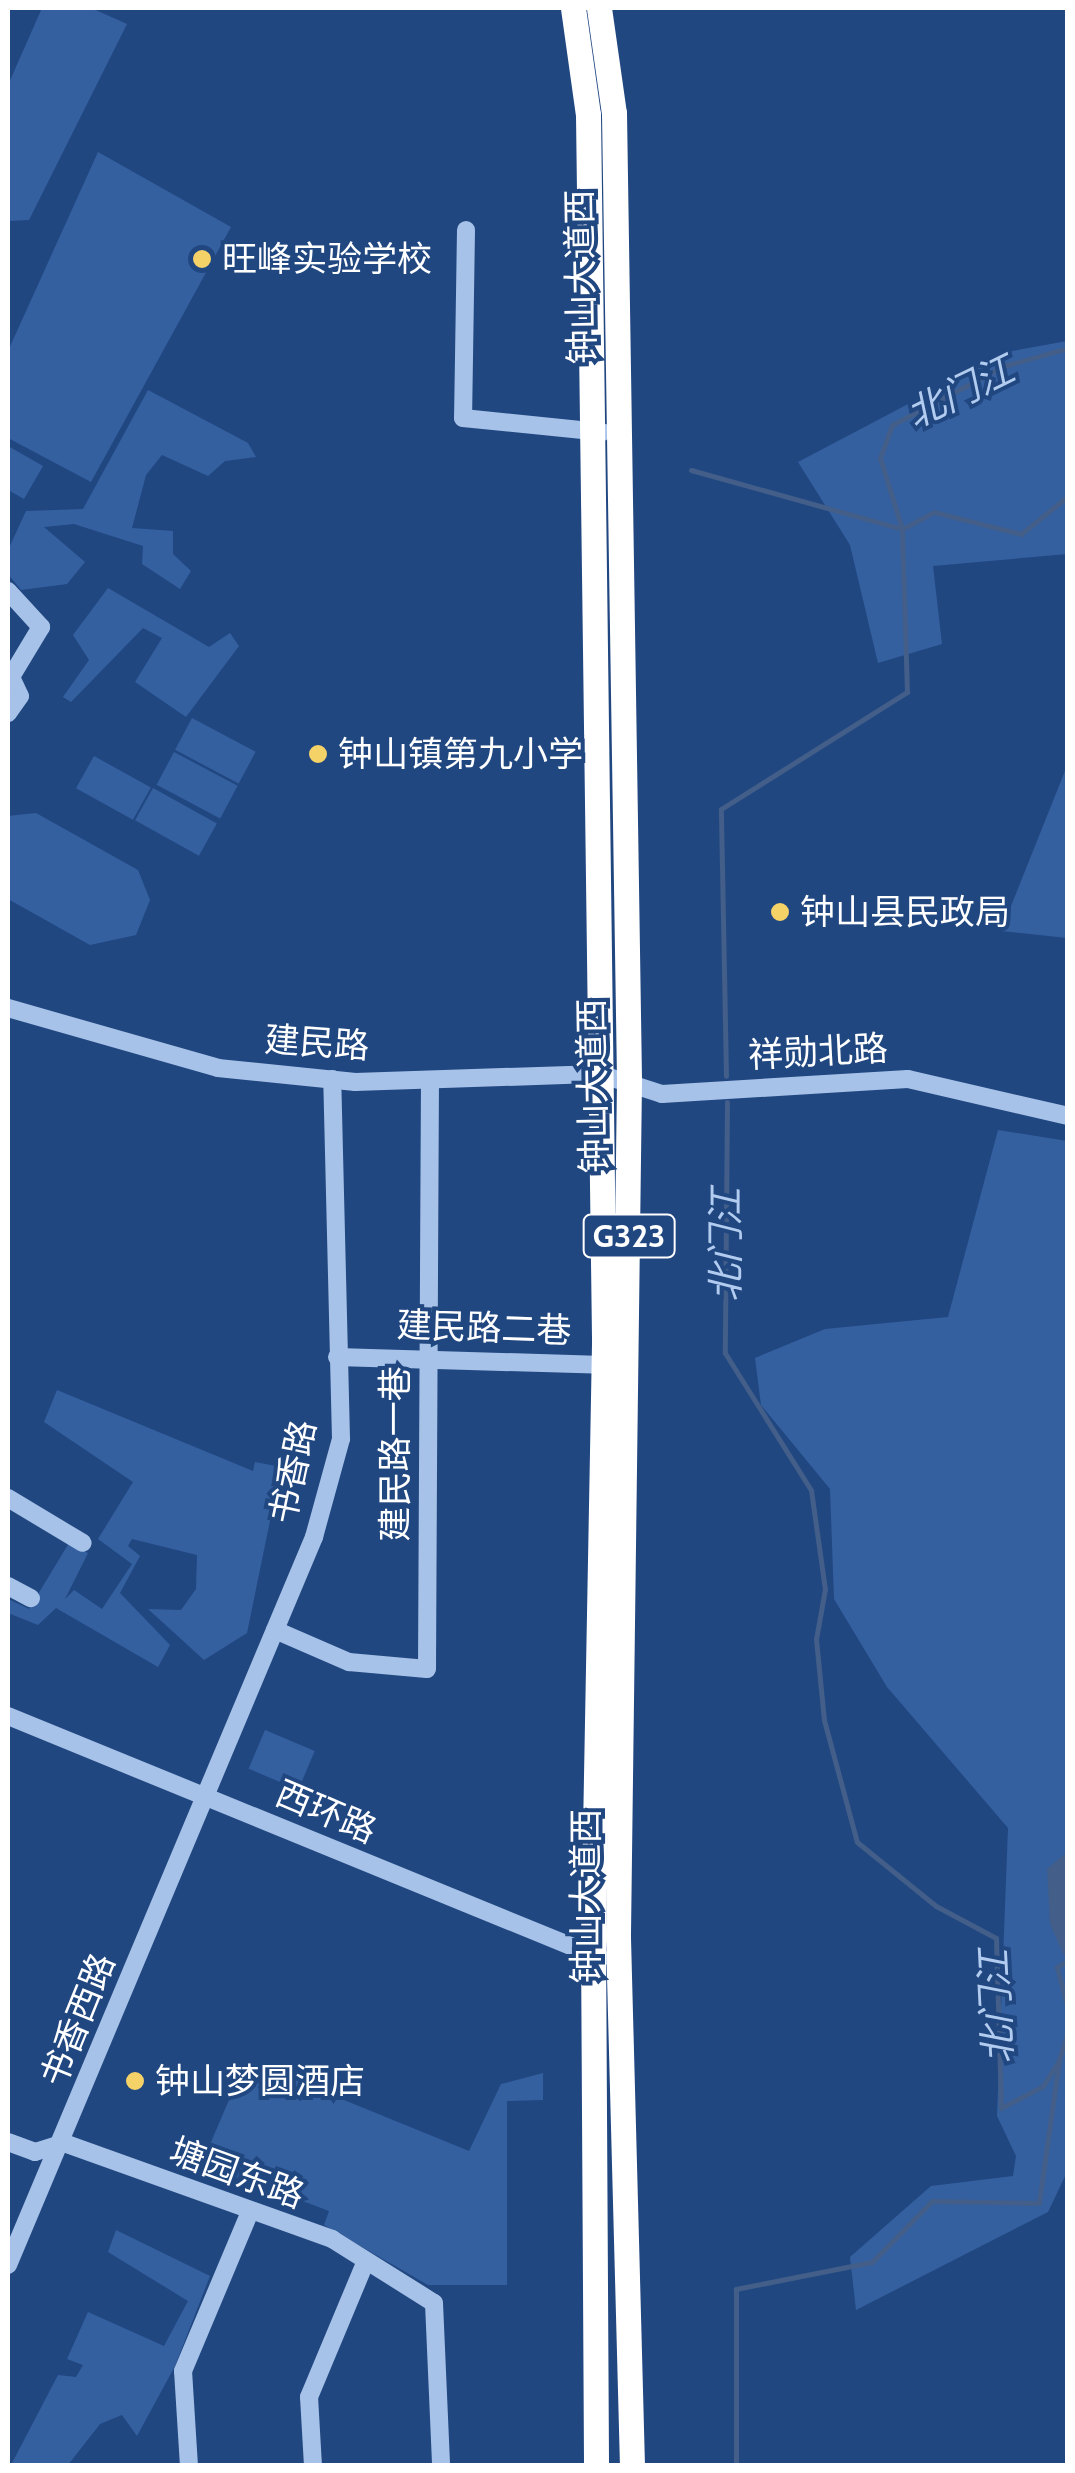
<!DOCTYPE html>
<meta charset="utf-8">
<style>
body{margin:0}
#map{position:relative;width:1075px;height:2473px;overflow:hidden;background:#214781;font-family:Cabin,"Noto Sans SC",sans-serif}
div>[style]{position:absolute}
.green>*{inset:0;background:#3460a0;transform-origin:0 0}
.water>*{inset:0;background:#425e89}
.stream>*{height:5px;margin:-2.5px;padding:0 2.5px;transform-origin:2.5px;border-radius:2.5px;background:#425e89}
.minor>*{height:18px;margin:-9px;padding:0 9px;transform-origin:9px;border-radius:9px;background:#a7c2e8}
.highway>*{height:25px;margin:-12.5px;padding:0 12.5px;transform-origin:12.5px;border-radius:12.5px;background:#fff}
.dots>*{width:28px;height:28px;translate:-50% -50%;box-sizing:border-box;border:5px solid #214781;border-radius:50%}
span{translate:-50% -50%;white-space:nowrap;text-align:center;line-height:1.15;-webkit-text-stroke:8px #214781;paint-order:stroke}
.shield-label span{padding:2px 8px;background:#214781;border:2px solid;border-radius:8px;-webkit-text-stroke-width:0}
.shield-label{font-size:32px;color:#fff;font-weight:700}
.poi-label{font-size:35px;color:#fff}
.left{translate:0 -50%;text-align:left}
.street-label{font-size:35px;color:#fff}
.water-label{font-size:38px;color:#b2ccf0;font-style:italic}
.frame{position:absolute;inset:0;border:10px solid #fff;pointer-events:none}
</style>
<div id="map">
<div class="green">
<i style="clip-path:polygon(42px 8px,91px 8px,127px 24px,29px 220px,8px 221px,8px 85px)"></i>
<i style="clip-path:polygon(98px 152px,231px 227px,91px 482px,8px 438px,8px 351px)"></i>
<i style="clip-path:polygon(1067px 341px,1067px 554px,933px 566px,942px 644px,878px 663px,850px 545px,798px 462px,1007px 352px)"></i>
<i style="clip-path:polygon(148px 390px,248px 443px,256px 457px,225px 461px,208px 476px,162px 455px,146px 475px,132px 528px,173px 531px,173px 554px,191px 571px,180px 589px,142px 564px,143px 546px,74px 524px,44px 527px,85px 562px,67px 584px,21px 590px,8px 574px,9px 548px,26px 511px,83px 509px)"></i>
<i style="clip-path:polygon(8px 446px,43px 466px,24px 499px,8px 490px)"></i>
<i style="clip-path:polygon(108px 588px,209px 647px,230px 633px,239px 646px,186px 717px,135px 682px,162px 638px,143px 628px,71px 702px,63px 697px,89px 660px,73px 635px)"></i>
<i style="left:192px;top:718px;width:72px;height:36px;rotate:28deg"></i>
<i style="left:174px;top:752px;width:72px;height:37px;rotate:28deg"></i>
<i style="left:94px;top:756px;width:65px;height:37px;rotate:29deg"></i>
<i style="clip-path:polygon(1067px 766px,1067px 938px,1001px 931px)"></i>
<i style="left:153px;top:788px;width:73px;height:37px;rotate:29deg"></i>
<i style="clip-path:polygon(36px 813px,138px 870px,150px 900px,136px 935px,90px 945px,8px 899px,8px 816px)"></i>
<i style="clip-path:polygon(998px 1130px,1067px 1141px,1067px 2172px,1048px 2212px,856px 2310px,850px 2257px,931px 2186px,1013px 2176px,1016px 2156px,997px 2116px,1008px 1828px,887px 1687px,834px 1599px,830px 1489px,761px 1405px,755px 1358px,825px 1329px,948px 1317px)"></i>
<i style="clip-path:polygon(57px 1390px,253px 1471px,255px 1462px,281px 1467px,247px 1633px,204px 1660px,148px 1609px,181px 1610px,196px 1589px,197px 1555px,132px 1539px,128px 1546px,140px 1556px,120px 1593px,170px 1645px,158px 1667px,56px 1608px,38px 1625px,8px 1613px,8px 1599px,29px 1609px,69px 1543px,88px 1553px,65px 1599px,74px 1590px,102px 1609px,132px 1564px,98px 1539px,133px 1482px,44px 1422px)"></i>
<i style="left:265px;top:1730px;width:54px;height:42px;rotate:23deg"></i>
<i style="clip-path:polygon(246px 2060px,469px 2151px,501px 2084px,543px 2073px,543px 2100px,507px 2101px,507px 2285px,428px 2285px,324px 2225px,329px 2211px,242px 2178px,197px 2175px)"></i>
<i style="clip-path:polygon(116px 2230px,210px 2276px,175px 2366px,137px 2436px,122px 2415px,100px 2424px,68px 2465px,11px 2465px,58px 2375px,76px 2377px,83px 2365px,67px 2359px,88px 2312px,164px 2346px,188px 2301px,108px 2252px)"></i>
</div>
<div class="water">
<i style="clip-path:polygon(1067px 1852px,1067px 1963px,1050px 1924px,1047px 1869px)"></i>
</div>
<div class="stream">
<i style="left:691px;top:470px;width:219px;rotate:15.6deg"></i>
<i style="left:902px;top:529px;width:36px;rotate:-28deg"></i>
<i style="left:934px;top:512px;width:90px;rotate:14.2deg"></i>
<i style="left:1021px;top:534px;width:60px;rotate:-39deg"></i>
<i style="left:726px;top:1076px;width:267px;rotate:-91.1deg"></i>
<i style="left:721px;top:809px;width:220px;rotate:-32.2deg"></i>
<i style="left:907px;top:692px;width:163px;rotate:-91.8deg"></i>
<i style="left:902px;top:529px;width:74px;rotate:-107.2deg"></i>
<i style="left:880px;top:458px;width:35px;rotate:-70deg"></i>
<i style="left:892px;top:425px;width:127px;rotate:-27.8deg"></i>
<i style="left:1004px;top:366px;width:66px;rotate:-15.7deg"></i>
<i style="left:727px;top:1102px;width:251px;rotate:90.5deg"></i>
<i style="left:725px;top:1353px;width:162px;rotate:57.9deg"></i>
<i style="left:811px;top:1490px;width:100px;rotate:82deg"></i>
<i style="left:825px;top:1589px;width:51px;rotate:100.2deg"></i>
<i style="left:816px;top:1639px;width:81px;rotate:84.4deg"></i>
<i style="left:824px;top:1720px;width:126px;rotate:74.9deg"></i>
<i style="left:857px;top:1842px;width:102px;rotate:39deg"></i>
<i style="left:936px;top:1906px;width:68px;rotate:28.1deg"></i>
<i style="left:996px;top:1938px;width:170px;rotate:88.3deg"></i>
<i style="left:1001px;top:2108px;width:47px;rotate:-27.6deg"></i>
<i style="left:1043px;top:2086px;width:31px;rotate:-58deg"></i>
<i style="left:1059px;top:2060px;width:144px;rotate:98deg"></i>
<i style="left:1039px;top:2203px;width:107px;rotate:-178.9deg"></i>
<i style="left:932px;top:2201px;width:86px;rotate:134.5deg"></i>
<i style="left:872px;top:2262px;width:139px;rotate:168.8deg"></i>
<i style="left:736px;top:2289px;width:177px;rotate:90deg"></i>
<i style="left:1067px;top:1961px;width:12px;rotate:149deg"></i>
<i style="left:1057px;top:1967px;width:44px;rotate:75.7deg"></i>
<i style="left:1059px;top:2060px;width:31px;rotate:-73deg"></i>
</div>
<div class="minor">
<i style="left:466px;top:230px;width:188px;rotate:90.9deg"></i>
<i style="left:463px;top:418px;width:140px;rotate:5.8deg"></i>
<i style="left:8px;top:591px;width:49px;rotate:47.5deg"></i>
<i style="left:41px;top:627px;width:58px;rotate:121deg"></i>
<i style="left:11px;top:677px;width:21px;rotate:65deg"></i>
<i style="left:20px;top:696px;width:21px;rotate:125deg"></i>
<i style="left:8px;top:1008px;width:218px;rotate:15.9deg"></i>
<i style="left:218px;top:1068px;width:138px;rotate:5.8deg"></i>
<i style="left:355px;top:1082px;width:245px;rotate:-1.9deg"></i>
<i style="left:600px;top:1074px;width:65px;rotate:17.9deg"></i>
<i style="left:662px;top:1094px;width:246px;rotate:-3.5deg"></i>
<i style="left:908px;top:1079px;width:164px;rotate:13deg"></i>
<i style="left:337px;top:1357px;width:274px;rotate:1.7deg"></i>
<i style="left:8px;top:1498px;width:87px;rotate:31deg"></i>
<i style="left:8px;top:1586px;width:26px;rotate:28deg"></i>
<i style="left:275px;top:1630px;width:81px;rotate:23.4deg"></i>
<i style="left:349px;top:1662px;width:78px;rotate:5.1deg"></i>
<i style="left:427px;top:1669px;width:589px;rotate:-89.71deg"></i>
<i style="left:8px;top:1716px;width:640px;rotate:22.23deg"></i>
<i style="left:8px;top:2142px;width:29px;rotate:20deg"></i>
<i style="left:35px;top:2152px;width:30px;rotate:-17deg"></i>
<i style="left:64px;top:2143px;width:285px;rotate:19.7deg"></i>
<i style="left:332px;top:2239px;width:120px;rotate:32.1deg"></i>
<i style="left:434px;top:2303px;width:163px;rotate:87.5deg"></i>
<i style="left:8px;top:2265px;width:790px;rotate:-67.2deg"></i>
<i style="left:314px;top:1537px;width:102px;rotate:-74.6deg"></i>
<i style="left:341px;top:1439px;width:360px;rotate:-91.4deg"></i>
<i style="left:189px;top:2466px;width:95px;rotate:-93.6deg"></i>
<i style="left:183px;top:2371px;width:168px;rotate:-67.2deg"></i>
<i style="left:313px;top:2466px;width:69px;rotate:-93.3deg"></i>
<i style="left:309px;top:2397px;width:147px;rotate:-67.3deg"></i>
</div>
<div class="highway">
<i style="left:573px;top:8px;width:108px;rotate:82deg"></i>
<i style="left:588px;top:115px;width:1229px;rotate:89.25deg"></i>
<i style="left:604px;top:1344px;width:595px;rotate:91.06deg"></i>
<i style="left:593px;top:1939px;width:527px;rotate:89.67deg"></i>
<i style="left:599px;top:8px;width:106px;rotate:81.9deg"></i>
<i style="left:614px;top:113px;width:968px;rotate:89.11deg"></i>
<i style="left:629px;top:1081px;width:857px;rotate:90.74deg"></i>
<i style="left:618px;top:1938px;width:528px;rotate:88.48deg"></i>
</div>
<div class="dots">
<i style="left:202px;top:259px;background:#f5d268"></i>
<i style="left:318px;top:754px;background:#f5d268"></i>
<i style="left:780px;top:912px;background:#f5d268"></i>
<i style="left:135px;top:2081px;background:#f5d268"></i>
</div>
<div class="shield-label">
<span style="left:629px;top:1236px">G323</span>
</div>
<div class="poi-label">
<span class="left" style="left:222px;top:259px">旺峰实验学校</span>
<span class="left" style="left:338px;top:754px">钟山镇第九小学</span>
<span class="left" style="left:800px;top:912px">钟山县民政局</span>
<span class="left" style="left:155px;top:2081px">钟山梦圆酒店</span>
</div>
<div class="street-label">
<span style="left:581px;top:277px;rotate:-91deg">钟山大道西</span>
<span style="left:317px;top:1043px;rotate:4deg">建民路</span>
<span style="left:818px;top:1052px;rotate:-3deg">祥勋北路</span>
<span style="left:593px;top:1086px;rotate:-91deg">钟山大道西</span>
<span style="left:484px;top:1328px;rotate:2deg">建民路二巷</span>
<span style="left:395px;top:1454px;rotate:-90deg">建民路一巷</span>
<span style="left:293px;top:1472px;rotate:-78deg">书香路</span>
<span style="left:326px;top:1812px;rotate:23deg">西环路</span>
<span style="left:586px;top:1896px;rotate:-90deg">钟山大道西</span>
<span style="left:78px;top:2020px;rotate:-68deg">书香西路</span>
<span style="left:237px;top:2173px;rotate:20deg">塘园东路</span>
</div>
<div class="water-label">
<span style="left:960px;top:392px;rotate:-26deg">北门江</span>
<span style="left:726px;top:1245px;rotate:-90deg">北门江</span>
<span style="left:996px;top:2007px;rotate:-93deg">北门江</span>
</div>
<div class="frame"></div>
</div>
